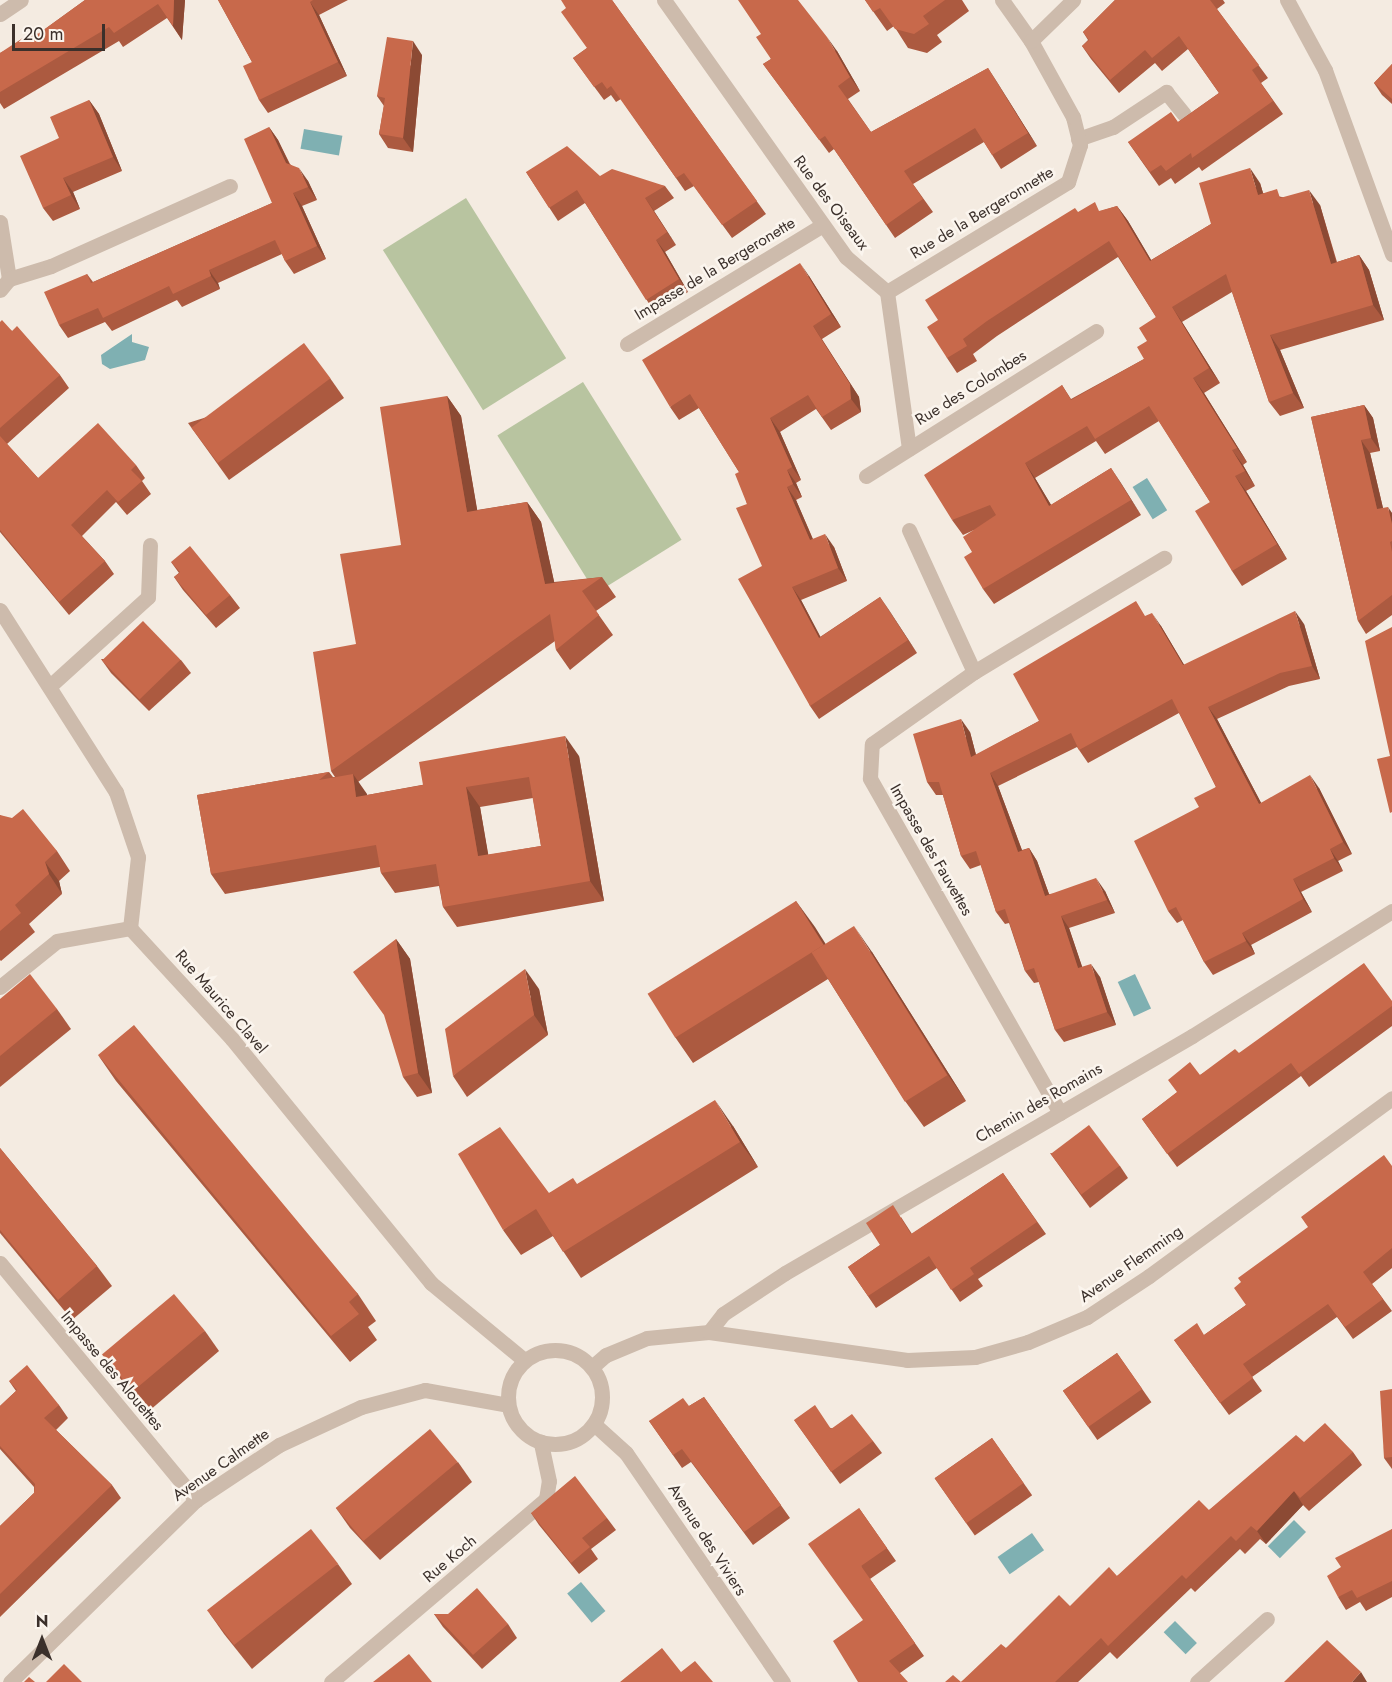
<!DOCTYPE html>
<style>
body{margin:0}
#map{position:relative;width:1392px;height:1682px;overflow:hidden;background:#f4ebe1;font-family:Jost,sans-serif}
div>[style]{position:absolute}
.green>*{inset:0;background:#b8c4a0;transform-origin:0 0}
.water>*{inset:0;background:#7fb0b2;transform-origin:0 0}
.minor>*{height:15px;margin:-7.5px;padding:0 7.5px;transform-origin:7.5px;border-radius:7.5px;background:#cdbbac}
.minor>.ring{margin:-7.5px;padding:0;box-sizing:content-box;background:none;border:15px solid #cdbbac;border-radius:50%}
.wall>*{inset:0;background:#ac5a40;transform-origin:0 0}
.shaded-wall>*{inset:0;background:#8c4a34}
.building>*{inset:0;background:#c8694b;transform-origin:0 0}
span{translate:-50% -50%;white-space:nowrap;text-align:center;line-height:1.15;-webkit-text-stroke:5px #fbf5ee;paint-order:stroke}
.street-label{font-size:16px;color:#3b302b}
.north{position:absolute;left:12px;top:1610px;width:60px;height:60px;-webkit-text-stroke:4px #fbf5ee;paint-order:stroke;rotate:0deg;font-size:16px;font-weight:700;line-height:24px;text-align:center;color:#3b302b}
.north::after{content:'';display:block;margin:auto;width:21px;height:27px;background:#3b302b;clip-path:polygon(50% 0,100% 100%,50% 72%,0 100%)}
.scale{position:absolute;left:12px;top:24px;width:93px;height:27px;box-sizing:border-box;border:3px solid #3b302b;border-top:0;padding-left:8px;font-size:18px;line-height:21px;white-space:nowrap;color:#3b302b;-webkit-text-stroke:4px #fbf5ee;paint-order:stroke}
</style>
<div id="map">
<div class="green">
<i style="left:466px;top:198px;width:189px;height:98px;rotate:58deg"></i>
<i style="left:583px;top:382px;width:186px;height:101px;rotate:58deg"></i>
</div>
<div class="water">
<i style="left:304px;top:129px;width:39px;height:20px;rotate:10deg"></i>
<i style="clip-path:polygon(132px 334px,132px 342px,149px 347px,145px 360px,110px 369px,102px 364px,101px 355px)"></i>
<i style="left:1147px;top:478px;width:38px;height:17px;rotate:58deg"></i>
<i style="left:1135px;top:974px;width:38px;height:19px;rotate:65deg"></i>
<i style="left:1294px;top:1520px;width:17px;height:37px;rotate:45deg"></i>
<i style="left:1032px;top:1533px;width:21px;height:42px;rotate:55deg"></i>
<i style="left:581px;top:1582px;width:38px;height:18px;rotate:50deg"></i>
<i style="left:1175px;top:1621px;width:31px;height:16px;rotate:45deg"></i>
</div>
<div class="minor">
<i style="left:664px;top:0;width:315px;rotate:54.7deg"></i>
<i style="left:846px;top:257px;width:54px;rotate:40.5deg"></i>
<i style="left:887px;top:292px;width:158px;rotate:82deg"></i>
<i style="left:1002px;top:0;width:50px;rotate:54.7deg"></i>
<i style="left:1287px;top:0;width:80px;rotate:61.5deg"></i>
<i style="left:1325px;top:70px;width:196px;rotate:70deg"></i>
<i style="left:0;top:14px;width:25px;rotate:-34deg"></i>
<i style="left:1078px;top:139px;width:37px;rotate:-19deg"></i>
<i style="left:1113px;top:127px;width:64px;rotate:-33.4deg"></i>
<i style="left:1166px;top:92px;width:28px;rotate:51deg"></i>
<i style="left:0;top:222px;width:58px;rotate:81deg"></i>
<i style="left:9px;top:279px;width:14px;rotate:129deg"></i>
<i style="left:9px;top:279px;width:44px;rotate:-17.2deg"></i>
<i style="left:51px;top:266px;width:196px;rotate:-24.1deg"></i>
<i style="left:887px;top:292px;width:212px;rotate:-31.3deg"></i>
<i style="left:1068px;top:182px;width:39px;rotate:-72deg"></i>
<i style="left:1080px;top:145px;width:29px;rotate:-104deg"></i>
<i style="left:1073px;top:117px;width:87px;rotate:-118.9deg"></i>
<i style="left:1031px;top:41px;width:59px;rotate:-44.3deg"></i>
<i style="left:627px;top:344px;width:229px;rotate:-31.3deg"></i>
<i style="left:866px;top:476px;width:272px;rotate:-32.2deg"></i>
<i style="left:909px;top:530px;width:156px;rotate:65.4deg"></i>
<i style="left:0;top:610px;width:216px;rotate:57.5deg"></i>
<i style="left:116px;top:792px;width:69px;rotate:71.3deg"></i>
<i style="left:138px;top:857px;width:71px;rotate:96.4deg"></i>
<i style="left:130px;top:928px;width:151px;rotate:47.4deg"></i>
<i style="left:232px;top:1039px;width:315px;rotate:50.8deg"></i>
<i style="left:431px;top:1283px;width:121px;rotate:39.6deg"></i>
<i style="left:51px;top:685px;width:131px;rotate:-42.2deg"></i>
<i style="left:148px;top:597px;width:52px;rotate:-87.8deg"></i>
<i style="left:0;top:987px;width:73px;rotate:-38.9deg"></i>
<i style="left:57px;top:941px;width:74px;rotate:-10.1deg"></i>
<i style="left:1060px;top:1113px;width:385px;rotate:-119.6deg"></i>
<i style="left:870px;top:778px;width:34px;rotate:-87deg"></i>
<i style="left:872px;top:744px;width:125px;rotate:-35.2deg"></i>
<i style="left:974px;top:672px;width:222px;rotate:-31deg"></i>
<i style="left:0;top:1263px;width:308px;rotate:50.4deg"></i>
<i style="left:709px;top:1332px;width:23px;rotate:-52deg"></i>
<i style="left:723px;top:1314px;width:74px;rotate:-33.5deg"></i>
<i style="left:785px;top:1273px;width:471px;rotate:-30.2deg"></i>
<i style="left:1192px;top:1036px;width:236px;rotate:-32deg"></i>
<i class="ring" style="left:508px;top:1350px;width:79px;height:79px"></i>
<i style="left:592px;top:1367px;width:18px;rotate:-41deg"></i>
<i style="left:606px;top:1355px;width:44px;rotate:-22.5deg"></i>
<i style="left:647px;top:1338px;width:62px;rotate:-5.5deg"></i>
<i style="left:709px;top:1332px;width:200px;rotate:8deg"></i>
<i style="left:907px;top:1360px;width:68px;rotate:-2.5deg"></i>
<i style="left:975px;top:1357px;width:55px;rotate:-15.8deg"></i>
<i style="left:1028px;top:1342px;width:64px;rotate:-23deg"></i>
<i style="left:1087px;top:1317px;width:74px;rotate:-33.5deg"></i>
<i style="left:1149px;top:1276px;width:301px;rotate:-36.2deg"></i>
<i style="left:594px;top:1424px;width:43px;rotate:42.2deg"></i>
<i style="left:626px;top:1453px;width:278px;rotate:55.6deg"></i>
<i style="left:10px;top:1682px;width:260px;rotate:-44.4deg"></i>
<i style="left:196px;top:1500px;width:100px;rotate:-33.5deg"></i>
<i style="left:279px;top:1445px;width:90px;rotate:-24.9deg"></i>
<i style="left:361px;top:1407px;width:66px;rotate:-14.9deg"></i>
<i style="left:425px;top:1390px;width:84px;rotate:10.2deg"></i>
<i style="left:331px;top:1682px;width:282px;rotate:-40.4deg"></i>
<i style="left:546px;top:1499px;width:18px;rotate:-81deg"></i>
<i style="left:549px;top:1481px;width:40px;rotate:-102deg"></i>
<i style="left:1197px;top:1682px;width:94px;rotate:-42deg"></i>
</div>
<div class="wall">
<i style="clip-path:polygon(85px 0,185px 0,182px 40px,167px 18px,123px 47px,119px 41px,4px 109px,0 103px,0 53px,38px 34px)"></i>
<i style="clip-path:polygon(218px 0,348px 0,319px 15px,347px 76px,268px 113px,259px 100px,252px 62px)"></i>
<i style="clip-path:polygon(612px 0,766px 214px,732px 238px,694px 186px,685px 191px,621px 99px,616px 102px,611px 95px,604px 100px,573px 58px,587px 48px)"></i>
<i style="clip-path:polygon(865px 0,962px 0,969px 11px,937px 35px,942px 42px,927px 53px,908px 48px,894px 26px,887px 31px)"></i>
<i style="clip-path:polygon(1115px 0,1223px 0,1225px 3px,1217px 9px,1268px 78px,1261px 83px,1283px 114px,1202px 171px,1199px 167px,1175px 184px,1171px 178px,1159px 186px,1128px 142px,1178px 122px,1219px 93px,1188px 49px,1162px 71px,1155px 63px,1119px 93px,1091px 59px,1082px 46px,1088px 40px,1083px 32px)"></i>
<i style="clip-path:polygon(761px 34px,837px 51px,860px 91px,848px 99px,871px 132px,988px 68px,1037px 146px,1001px 169px,984px 142px,913px 184px,933px 212px,895px 238px,834px 149px,829px 153px,763px 64px,771px 59px)"></i>
<i style="clip-path:polygon(422px 55px,413px 152px,388px 148px,379px 134px,384px 106px,377px 96px)"></i>
<i style="clip-path:polygon(1392px 64px,1392px 104px,1382px 95px,1374px 83px)"></i>
<i style="clip-path:polygon(89px 100px,99px 114px,122px 171px,73px 192px,80px 209px,53px 221px,43px 208px,59px 138px)"></i>
<i style="clip-path:polygon(269px 127px,278px 140px,290px 164px,308px 181px,317px 200px,302px 206px,326px 259px,294px 274px,285px 261px,282px 254px,218px 283px,220px 289px,182px 307px,177px 300px,112px 331px,105px 322px,68px 338px,59px 325px,87px 274px,93px 282px,272px 203px)"></i>
<i style="clip-path:polygon(526px 172px,600px 176px,665px 186px,674px 198px,654px 211px,676px 245px,665px 252px,688px 292px,655px 313px,585px 203px,558px 221px)"></i>
<i style="clip-path:polygon(1260px 183px,1263px 193px,1320px 205px,1337px 262px,1359px 255px,1369px 270px,1384px 320px,1280px 350px,1304px 408px,1280px 416px,1269px 402px,1232px 292px,1182px 322px,1220px 383px,1204px 393px,1247px 462px,1243px 465px,1255px 486px,1246px 491px,1287px 559px,1242px 586px,1232px 571px,1210px 502px,1159px 421px,1105px 454px,1096px 441px,1035px 478px,1051px 505px,1111px 468px,1141px 515px,994px 604px,983px 589px,972px 552px,974px 530px,963px 535px,952px 520px,1062px 385px,1071px 399px,1144px 359px,1147px 341px,1156px 317px,1118px 257px,997px 336px,973px 354px,977px 361px,957px 373px,947px 358px,938px 320px,1079px 212px,1101px 211px,1117px 206px,1128px 221px,1151px 260px,1211px 224px)"></i>
<i style="clip-path:polygon(809px 276px,841px 327px,822px 339px,859px 397px,861px 412px,831px 430px,816px 409px,780px 432px,801px 480px,796px 483px,802px 497px,796px 500px,813px 539px,834px 547px,847px 581px,801px 600px,820px 637px,880px 597px,917px 653px,819px 719px,810px 706px,747px 504px,739px 472px,699px 408px,679px 420px,670px 407px)"></i>
<i style="clip-path:polygon(0 322px,12px 331px,60px 375px,69px 388px,7px 444px,38px 478px,136px 465px,145px 478px,142px 481px,151px 494px,127px 515px,116px 502px,82px 536px,105px 561px,114px 574px,69px 615px,0 532px)"></i>
<i style="clip-path:polygon(330px 378px,344px 398px,229px 480px,188px 423px)"></i>
<i style="clip-path:polygon(evenodd,447px 396px,461px 416px,477px 510px,527px 502px,541px 522px,554px 582px,602px 577px,616px 597px,596px 611px,613px 635px,570px 670px,556px 650px,555px 641px,358px 782px,367px 795px,579px 756px,604px 901px,457px 927px,443px 907px,439px 886px,395px 893px,381px 873px,380px 867px,225px 894px,211px 874px,197px 795px,329px 772px,333px 777px,335px 777px,331px 771px,356px 644px,401px 545px,447px 396px,533px 798px,541px 846px,488px 855px,480px 807px,533px 798px)"></i>
<i style="clip-path:polygon(1364px 405px,1373px 418px,1380px 451px,1370px 453px,1383px 508px,1392px 513px,1392px 615px,1366px 634px,1358px 621px,1311px 417px)"></i>
<i style="clip-path:polygon(171px 562px,230px 595px,240px 608px,216px 628px,183px 590px,174px 577px,179px 573px)"></i>
<i style="clip-path:polygon(1146px 616px,1161px 626px,1184px 665px,1304px 624px,1320px 679px,1289px 686px,1217px 719px,1261px 803px,1319px 788px,1352px 854px,1338px 861px,1343px 871px,1301px 892px,1312px 912px,1251px 945px,1255px 954px,1213px 975px,1204px 962px,1183px 920px,1177px 923px,1168px 911px,1199px 807px,1216px 787px,1179px 713px,1088px 763px,1077px 747px,998px 786px,1022px 850px,1029px 848px,1037px 861px,1049px 894px,1105px 891px,1115px 913px,1069px 928px,1082px 967px,1100px 977px,1116px 1025px,1064px 1042px,1055px 1030px,1039px 982px,1034px 983px,1025px 971px,1009px 923px,1005px 924px,996px 912px,981px 865px,970px 869px,961px 856px,943px 795px,936px 795px,927px 782px,970px 732px,976px 755px,1039px 721px)"></i>
<i style="clip-path:polygon(101px 659px,181px 660px,191px 673px,149px 711px,111px 673px)"></i>
<i style="clip-path:polygon(0 815px,57px 851px,70px 871px,59px 881px,62px 894px,29px 924px,35px 932px,1px 961px,0 960px)"></i>
<i style="clip-path:polygon(796px 901px,825px 944px,872px 952px,966px 1101px,924px 1127px,905px 1101px,828px 979px,693px 1063px,675px 1037px)"></i>
<i style="clip-path:polygon(396px 939px,410px 959px,432px 1093px,417px 1097px,403px 1077px)"></i>
<i style="clip-path:polygon(539px 989px,548px 1035px,467px 1097px,453px 1076px)"></i>
<i style="clip-path:polygon(0 999px,57px 1009px,71px 1029px,0 1087px)"></i>
<i style="clip-path:polygon(1392px 1001px,1392px 1026px,1309px 1087px,1301px 1076px,1177px 1167px,1142px 1119px,1200px 1075px,1239px 1053px)"></i>
<i style="clip-path:polygon(98px 1055px,358px 1294px,376px 1321px,368px 1327px,377px 1340px,350px 1362px,116px 1081px)"></i>
<i style="clip-path:polygon(733px 1126px,758px 1167px,581px 1278px,553px 1236px,521px 1255px,503px 1230px,549px 1193px,578px 1184px)"></i>
<i style="clip-path:polygon(0 1148px,97px 1266px,112px 1286px,72px 1320px,0 1233px)"></i>
<i style="clip-path:polygon(1050px 1153px,1120px 1166px,1128px 1178px,1090px 1208px)"></i>
<i style="clip-path:polygon(1392px 1166px,1392px 1268px,1372px 1284px,1392px 1311px,1353px 1339px,1337px 1317px,1252px 1377px,1262px 1391px,1229px 1415px,1174px 1340px,1204px 1335px,1246px 1305px)"></i>
<i style="clip-path:polygon(1003px 1173px,1046px 1234px,978px 1279px,983px 1286px,960px 1302px,937px 1268px,876px 1308px,848px 1267px,880px 1245px,901px 1217px,912px 1234px)"></i>
<i style="clip-path:polygon(205px 1331px,219px 1351px,149px 1411px,117px 1375px,103px 1355px)"></i>
<i style="left:1117px;top:1353px;width:60px;height:66px;rotate:55deg"></i>
<i style="clip-path:polygon(9px 1381px,59px 1405px,68px 1418px,56px 1430px,112px 1485px,121px 1498px,0 1617px,0 1526px,34px 1493px,34px 1487px,0 1449px,0 1406px,16px 1391px)"></i>
<i style="clip-path:polygon(1392px 1389px,1392px 1469px,1384px 1458px)"></i>
<i style="clip-path:polygon(704px 1397px,790px 1518px,753px 1545px,691px 1462px,682px 1468px,649px 1421px,689px 1406px)"></i>
<i style="clip-path:polygon(794px 1420px,831px 1428px,873px 1441px,882px 1453px,840px 1484px)"></i>
<i style="left:992px;top:1438px;width:70px;height:70px;rotate:55deg"></i>
<i style="clip-path:polygon(1304px 1442px,1353px 1452px,1362px 1465px,1309px 1511px,1303px 1505px,1266px 1544px,1260px 1539px,1245px 1554px,1240px 1549px,1195px 1592px,1191px 1588px,1117px 1659px,1110px 1652px,1078px 1682px,945px 1682px,961px 1682px,1006px 1648px,1117px 1576px)"></i>
<i style="clip-path:polygon(458px 1462px,472px 1482px,380px 1560px,350px 1528px,336px 1508px)"></i>
<i style="clip-path:polygon(859px 1508px,896px 1561px,870px 1579px,924px 1656px,900px 1673px,858px 1682px,863px 1620px)"></i>
<i style="clip-path:polygon(531px 1513px,607px 1518px,616px 1530px,591px 1549px,598px 1559px,579px 1574px,539px 1525px)"></i>
<i style="clip-path:polygon(1392px 1529px,1392px 1597px,1366px 1611px,1360px 1602px,1346px 1610px,1338px 1597px)"></i>
<i style="clip-path:polygon(338px 1564px,352px 1584px,252px 1669px,224px 1634px,210px 1614px)"></i>
<i style="clip-path:polygon(434px 1614px,448px 1614px,508px 1624px,517px 1638px,482px 1669px,443px 1627px)"></i>
</div>
<div class="shaded-wall">
<i style="clip-path:polygon(174px 0,185px 0,182px 40px,173px 26px)"></i>
<i style="clip-path:polygon(310px 2px,319px 15px,347px 76px,338px 62px)"></i>
<i style="clip-path:polygon(827px 37px,837px 51px,860px 91px,850px 77px)"></i>
<i style="clip-path:polygon(413px 41px,422px 55px,413px 152px,403px 138px)"></i>
<i style="clip-path:polygon(988px 68px,997px 82px,1037px 146px,1028px 133px)"></i>
<i style="clip-path:polygon(89px 100px,99px 114px,122px 171px,113px 157px)"></i>
<i style="clip-path:polygon(269px 127px,278px 140px,295px 176px,286px 163px)"></i>
<i style="clip-path:polygon(299px 168px,308px 181px,317px 200px,308px 187px)"></i>
<i style="clip-path:polygon(1250px 168px,1260px 183px,1268px 210px,1258px 195px)"></i>
<i style="clip-path:polygon(63px 178px,73px 192px,80px 209px,71px 195px)"></i>
<i style="clip-path:polygon(1309px 190px,1320px 205px,1341px 279px,1331px 264px)"></i>
<i style="clip-path:polygon(293px 193px,302px 206px,326px 259px,317px 246px)"></i>
<i style="clip-path:polygon(645px 198px,654px 211px,676px 245px,667px 232px)"></i>
<i style="clip-path:polygon(1117px 206px,1128px 221px,1160px 275px,1150px 261px)"></i>
<i style="clip-path:polygon(656px 240px,665px 252px,688px 292px,679px 279px)"></i>
<i style="clip-path:polygon(1359px 255px,1369px 270px,1384px 320px,1373px 305px)"></i>
<i style="clip-path:polygon(800px 263px,809px 276px,841px 327px,831px 314px)"></i>
<i style="clip-path:polygon(209px 270px,218px 283px,220px 289px,211px 276px)"></i>
<i style="clip-path:polygon(1172px 307px,1182px 322px,1220px 383px,1209px 368px)"></i>
<i style="clip-path:polygon(813px 326px,859px 397px,861px 412px,851px 399px)"></i>
<i style="clip-path:polygon(1270px 335px,1280px 350px,1304px 408px,1293px 393px)"></i>
<i style="clip-path:polygon(1193px 378px,1204px 393px,1247px 462px,1237px 448px)"></i>
<i style="clip-path:polygon(447px 396px,461px 416px,481px 532px,467px 512px)"></i>
<i style="clip-path:polygon(1364px 405px,1373px 418px,1380px 451px,1371px 438px)"></i>
<i style="clip-path:polygon(770px 418px,780px 432px,801px 480px,792px 467px)"></i>
<i style="clip-path:polygon(1361px 440px,1370px 453px,1386px 521px,1377px 509px)"></i>
<i style="clip-path:polygon(1232px 450px,1243px 465px,1255px 486px,1245px 471px)"></i>
<i style="clip-path:polygon(1025px 463px,1035px 478px,1060px 520px,1049px 506px)"></i>
<i style="clip-path:polygon(1111px 468px,1121px 483px,1141px 515px,1131px 500px)"></i>
<i style="clip-path:polygon(787px 470px,796px 483px,802px 497px,793px 484px)"></i>
<i style="clip-path:polygon(1235px 476px,1246px 491px,1287px 559px,1277px 544px)"></i>
<i style="clip-path:polygon(787px 487px,796px 500px,819px 554px,810px 540px)"></i>
<i style="clip-path:polygon(527px 502px,541px 522px,559px 604px,545px 584px)"></i>
<i style="clip-path:polygon(1388px 507px,1392px 513px,1392px 524px)"></i>
<i style="clip-path:polygon(825px 534px,834px 547px,847px 581px,838px 568px)"></i>
<i style="clip-path:polygon(792px 587px,801px 600px,828px 651px,819px 638px)"></i>
<i style="clip-path:polygon(880px 597px,889px 610px,917px 653px,908px 640px)"></i>
<i style="clip-path:polygon(1295px 611px,1304px 624px,1320px 679px,1312px 666px)"></i>
<i style="clip-path:polygon(1152px 613px,1161px 626px,1192px 678px,1183px 665px)"></i>
<i style="clip-path:polygon(1208px 707px,1217px 719px,1268px 816px,1259px 804px)"></i>
<i style="clip-path:polygon(961px 719px,970px 732px,980px 770px,971px 757px)"></i>
<i style="clip-path:polygon(565px 736px,579px 756px,604px 901px,590px 881px)"></i>
<i style="clip-path:polygon(990px 773px,998px 786px,1027px 864px,1018px 852px)"></i>
<i style="clip-path:polygon(353px 774px,367px 794px,370px 817px,356px 797px)"></i>
<i style="clip-path:polygon(1310px 775px,1319px 788px,1352px 854px,1343px 842px)"></i>
<i style="clip-path:polygon(466px 787px,480px 807px,492px 876px,478px 856px)"></i>
<i style="clip-path:polygon(1029px 848px,1037px 861px,1054px 908px,1045px 896px)"></i>
<i style="clip-path:polygon(1330px 849px,1338px 861px,1343px 871px,1334px 858px)"></i>
<i style="clip-path:polygon(45px 862px,59px 881px,62px 894px,49px 874px)"></i>
<i style="clip-path:polygon(1096px 878px,1105px 891px,1115px 913px,1107px 900px)"></i>
<i style="clip-path:polygon(1293px 879px,1301px 892px,1312px 912px,1303px 899px)"></i>
<i style="clip-path:polygon(796px 901px,815px 927px,842px 970px,824px 945px)"></i>
<i style="clip-path:polygon(1061px 916px,1069px 928px,1087px 981px,1078px 968px)"></i>
<i style="clip-path:polygon(854px 926px,872px 952px,966px 1101px,948px 1075px)"></i>
<i style="clip-path:polygon(1242px 933px,1251px 945px,1255px 954px,1246px 941px)"></i>
<i style="clip-path:polygon(396px 939px,410px 959px,432px 1093px,418px 1073px)"></i>
<i style="clip-path:polygon(1091px 964px,1100px 977px,1116px 1025px,1107px 1012px)"></i>
<i style="clip-path:polygon(525px 969px,539px 989px,548px 1035px,534px 1015px)"></i>
<i style="clip-path:polygon(715px 1100px,733px 1126px,758px 1167px,740px 1142px)"></i>
<i style="clip-path:polygon(1294px 1491px,1303px 1505px,1266px 1544px,1257px 1531px)"></i>
<i style="clip-path:polygon(1361px 1672px,1367px 1682px,1352px 1682px)"></i>
</div>
<div class="building">
<i style="clip-path:polygon(85px 0,174px 0,173px 26px,158px 4px,114px 33px,109px 27px,0 92px,0 53px,35px 30px,38px 34px)"></i>
<i style="clip-path:polygon(218px 0,313px 0,310px 2px,338px 62px,259px 100px,243px 66px,252px 62px)"></i>
<i style="clip-path:polygon(561px 0,612px 0,757px 201px,722px 225px,684px 173px,676px 178px,611px 86px,607px 89px,602px 82px,594px 87px,573px 58px,587px 48px,561px 12px,566px 8px)"></i>
<i style="clip-path:polygon(738px 0,798px 0,827px 37px,850px 77px,838px 86px,871px 132px,988px 68px,1028px 133px,992px 155px,975px 128px,904px 171px,923px 199px,886px 225px,825px 136px,819px 140px,763px 64px,771px 59px,756px 37px,761px 34px)"></i>
<i style="clip-path:polygon(865px 0,945px 0,923px 16px,929px 24px,914px 34px,895px 29px,880px 8px,873px 12px)"></i>
<i style="clip-path:polygon(1115px 0,1210px 0,1259px 65px,1252px 70px,1273px 101px,1192px 158px,1191px 153px,1166px 171px,1161px 165px,1150px 172px,1128px 142px,1171px 112px,1178px 122px,1219px 93px,1179px 36px,1152px 58px,1145px 50px,1110px 80px,1082px 46px,1089px 40px,1083px 32px)"></i>
<i style="clip-path:polygon(387px 37px,413px 41px,403px 138px,379px 134px,385px 98px,377px 96px)"></i>
<i style="clip-path:polygon(1392px 64px,1392px 99px,1374px 83px)"></i>
<i style="clip-path:polygon(89px 100px,113px 157px,63px 178px,71px 195px,43px 208px,20px 156px,59px 138px,50px 117px)"></i>
<i style="clip-path:polygon(269px 127px,286px 163px,299px 168px,308px 187px,293px 193px,317px 246px,285px 261px,275px 240px,209px 270px,211px 276px,173px 294px,169px 286px,103px 318px,98px 308px,59px 325px,44px 292px,87px 274px,91px 283px,272px 203px,244px 139px)"></i>
<i style="clip-path:polygon(567px 146px,600px 176px,612px 169px,665px 186px,645px 198px,667px 232px,656px 240px,679px 279px,646px 300px,577px 190px,549px 208px,526px 172px)"></i>
<i style="clip-path:polygon(1250px 168px,1258px 195px,1277px 189px,1280px 198px,1309px 190px,1331px 264px,1359px 255px,1373px 305px,1270px 335px,1293px 393px,1269px 402px,1226px 274px,1172px 307px,1209px 368px,1193px 378px,1237px 448px,1232px 450px,1245px 471px,1235px 476px,1277px 544px,1232px 571px,1195px 511px,1210px 502px,1149px 406px,1095px 439px,1087px 426px,1025px 463px,1049px 506px,1111px 468px,1131px 500px,983px 589px,964px 557px,972px 552px,963px 537px,996px 515px,990px 505px,952px 520px,924px 475px,1062px 385px,1071px 400px,1144px 359px,1137px 347px,1147px 341px,1139px 328px,1156px 317px,1109px 241px,987px 321px,963px 339px,967px 346px,947px 358px,927px 327px,938px 320px,925px 300px,1075px 208px,1078px 212px,1095px 202px,1099px 211px,1117px 206px,1150px 261px,1211px 224px,1199px 183px)"></i>
<i style="clip-path:polygon(800px 263px,831px 314px,813px 326px,850px 384px,851px 399px,822px 417px,808px 395px,770px 418px,792px 467px,787px 470px,793px 484px,787px 487px,810px 540px,825px 534px,838px 568px,792px 587px,819px 638px,880px 597px,908px 640px,810px 706px,738px 579px,762px 566px,736px 508px,747px 504px,735px 474px,739px 472px,690px 394px,670px 407px,642px 360px)"></i>
<i style="clip-path:polygon(2px 320px,12px 331px,17px 326px,60px 375px,0 428px,0 322px)"></i>
<i style="left:304px;top:343px;width:44px;height:141px;rotate:53deg"></i>
<i style="clip-path:polygon(447px 396px,467px 512px,527px 502px,545px 584px,602px 577px,582px 591px,599px 615px,556px 650px,550px 614px,331px 771px,313px 652px,356px 644px,340px 554px,401px 545px,380px 407px)"></i>
<i style="clip-path:polygon(1364px 405px,1371px 438px,1361px 440px,1377px 509px,1388px 507px,1392px 524px,1392px 541px,1390px 542px,1392px 552px,1392px 595px,1358px 621px,1311px 417px)"></i>
<i style="clip-path:polygon(98px 423px,136px 465px,131px 470px,142px 481px,118px 502px,107px 490px,71px 525px,105px 561px,59px 602px,0 530px,0 436px,38px 478px)"></i>
<i style="clip-path:polygon(190px 546px,230px 595px,206px 615px,174px 577px,180px 572px,171px 562px)"></i>
<i style="clip-path:polygon(1136px 601px,1145px 616px,1152px 613px,1183px 665px,1295px 611px,1312px 666px,1280px 673px,1208px 707px,1259px 804px,1310px 775px,1343px 842px,1330px 849px,1334px 858px,1293px 879px,1303px 899px,1242px 933px,1246px 941px,1204px 962px,1176px 907px,1168px 911px,1134px 841px,1199px 807px,1194px 798px,1216px 787px,1172px 699px,1079px 750px,1071px 733px,990px 773px,1018px 852px,1029px 848px,1045px 896px,1096px 878px,1107px 900px,1061px 916px,1078px 968px,1091px 964px,1107px 1012px,1055px 1030px,1034px 968px,1025px 971px,1005px 909px,996px 912px,976px 851px,961px 856px,939px 782px,927px 782px,913px 734px,961px 719px,971px 757px,1039px 721px,1013px 674px)"></i>
<i style="left:143px;top:621px;width:54px;height:57px;rotate:46deg"></i>
<i style="clip-path:polygon(1392px 627px,1392px 812px,1390px 813px,1377px 759px,1390px 756px,1365px 641px)"></i>
<i style="clip-path:polygon(evenodd,565px 736px,590px 881px,443px 907px,436px 864px,381px 873px,376px 845px,211px 874px,197px 795px,329px 772px,319px 780px,353px 774px,356px 797px,423px 785px,419px 762px,565px 736px,529px 777px,541px 846px,478px 856px,466px 787px,529px 777px)"></i>
<i style="clip-path:polygon(23px 809px,57px 851px,45px 862px,49px 874px,15px 905px,21px 913px,0 931px,0 815px,12px 818px)"></i>
<i style="left:796px;top:901px;width:52px;height:175px;rotate:58deg"></i>
<i style="left:854px;top:926px;width:176px;height:50px;rotate:58deg"></i>
<i style="clip-path:polygon(396px 939px,418px 1073px,403px 1077px,384px 1015px,353px 972px)"></i>
<i style="clip-path:polygon(1364px 963px,1392px 1001px,1392px 1006px,1299px 1074px,1291px 1063px,1167px 1154px,1142px 1119px,1177px 1092px,1168px 1080px,1190px 1062px,1200px 1075px,1235px 1049px,1239px 1053px)"></i>
<i style="clip-path:polygon(525px 969px,534px 1015px,453px 1076px,445px 1029px)"></i>
<i style="clip-path:polygon(30px 974px,57px 1009px,0 1056px,0 999px)"></i>
<i style="clip-path:polygon(134px 1025px,358px 1294px,349px 1302px,359px 1314px,331px 1336px,98px 1055px)"></i>
<i style="clip-path:polygon(715px 1100px,740px 1142px,563px 1252px,536px 1209px,503px 1230px,458px 1154px,500px 1127px,549px 1193px,573px 1178px,577px 1184px)"></i>
<i style="left:1089px;top:1125px;width:51px;height:48px;rotate:53deg"></i>
<i style="clip-path:polygon(0 1148px,97px 1266px,58px 1300px,0 1230px)"></i>
<i style="clip-path:polygon(1384px 1155px,1392px 1166px,1392px 1248px,1363px 1272px,1383px 1299px,1345px 1327px,1328px 1304px,1243px 1364px,1253px 1378px,1220px 1403px,1174px 1340px,1197px 1323px,1204px 1335px,1246px 1305px,1234px 1288px,1241px 1282px,1238px 1278px,1308px 1227px,1301px 1217px)"></i>
<i style="clip-path:polygon(1003px 1173px,1037px 1222px,970px 1268px,974px 1274px,951px 1290px,929px 1256px,868px 1296px,848px 1267px,880px 1245px,866px 1223px,893px 1205px,911px 1234px)"></i>
<i style="left:174px;top:1294px;width:48px;height:94px;rotate:50deg"></i>
<i style="left:1117px;top:1353px;width:44px;height:66px;rotate:55deg"></i>
<i style="clip-path:polygon(27px 1365px,59px 1405px,44px 1418px,112px 1485px,0 1594px,0 1526px,34px 1493px,35px 1484px,0 1446px,0 1406px,17px 1390px,9px 1381px)"></i>
<i style="clip-path:polygon(1392px 1389px,1392px 1457px,1384px 1458px,1380px 1391px)"></i>
<i style="clip-path:polygon(704px 1397px,781px 1505px,744px 1532px,682px 1449px,673px 1455px,649px 1421px,683px 1398px,689px 1406px)"></i>
<i style="clip-path:polygon(815px 1405px,831px 1429px,852px 1414px,873px 1441px,831px 1472px,794px 1420px)"></i>
<i style="clip-path:polygon(1325px 1423px,1353px 1452px,1300px 1498px,1294px 1491px,1257px 1531px,1251px 1526px,1236px 1541px,1231px 1536px,1186px 1579px,1182px 1575px,1108px 1646px,1101px 1638px,1055px 1682px,945px 1682px,953px 1675px,961px 1682px,1001px 1644px,1006px 1648px,1059px 1595px,1070px 1606px,1109px 1567px,1117px 1576px,1199px 1500px,1209px 1510px,1296px 1435px,1304px 1442px)"></i>
<i style="left:430px;top:1429px;width:43px;height:123px;rotate:50deg"></i>
<i style="left:992px;top:1438px;width:55px;height:70px;rotate:55deg"></i>
<i style="clip-path:polygon(575px 1476px,607px 1518px,582px 1538px,590px 1547px,571px 1563px,531px 1513px)"></i>
<i style="clip-path:polygon(859px 1508px,887px 1548px,861px 1566px,915px 1643px,889px 1661px,908px 1682px,858px 1682px,833px 1641px,863px 1620px,808px 1544px)"></i>
<i style="left:311px;top:1529px;width:44px;height:132px;rotate:52deg"></i>
<i style="clip-path:polygon(1392px 1529px,1392px 1581px,1357px 1598px,1352px 1590px,1338px 1597px,1327px 1576px,1341px 1567px,1335px 1558px)"></i>
<i style="clip-path:polygon(477px 1588px,508px 1624px,473px 1655px,434px 1614px,448px 1614px)"></i>
<i style="clip-path:polygon(1327px 1640px,1361px 1672px,1352px 1682px,1284px 1682px)"></i>
<i style="clip-path:polygon(662px 1648px,681px 1672px,695px 1661px,713px 1682px,620px 1682px)"></i>
<i style="clip-path:polygon(409px 1654px,432px 1682px,373px 1682px)"></i>
<i style="clip-path:polygon(64px 1664px,82px 1682px,46px 1682px)"></i>
<i style="clip-path:polygon(29px 1677px,35px 1682px,24px 1682px)"></i>
</div>
<div class="street-label">
<span style="left:831px;top:203px;rotate:53deg">Rue des Oiseaux</span>
<span style="left:982px;top:213px;rotate:-31deg">Rue de la Bergeronnette</span>
<span style="left:715px;top:269px;rotate:-31deg">Impasse de la Bergeronette</span>
<span style="left:971px;top:388px;rotate:-32deg">Rue des Colombes</span>
<span style="left:931px;top:850px;rotate:60deg">Impasse des Fauvettes</span>
<span style="left:221px;top:1002px;rotate:49deg">Rue Maurice Clavel</span>
<span style="left:1039px;top:1103px;rotate:-30deg">Chemin des Romains</span>
<span style="left:1131px;top:1264px;rotate:-35deg">Avenue Flemming</span>
<span style="left:112px;top:1371px;rotate:50deg">Impasse des Alouettes</span>
<span style="left:221px;top:1465px;rotate:-35deg">Avenue Calmette</span>
<span style="left:707px;top:1540px;rotate:57deg">Avenue des Viviers</span>
<span style="left:450px;top:1559px;rotate:-40deg">Rue Koch</span>
</div>
<div class="north">N</div>
<div class="scale">20 m</div>
</div>
